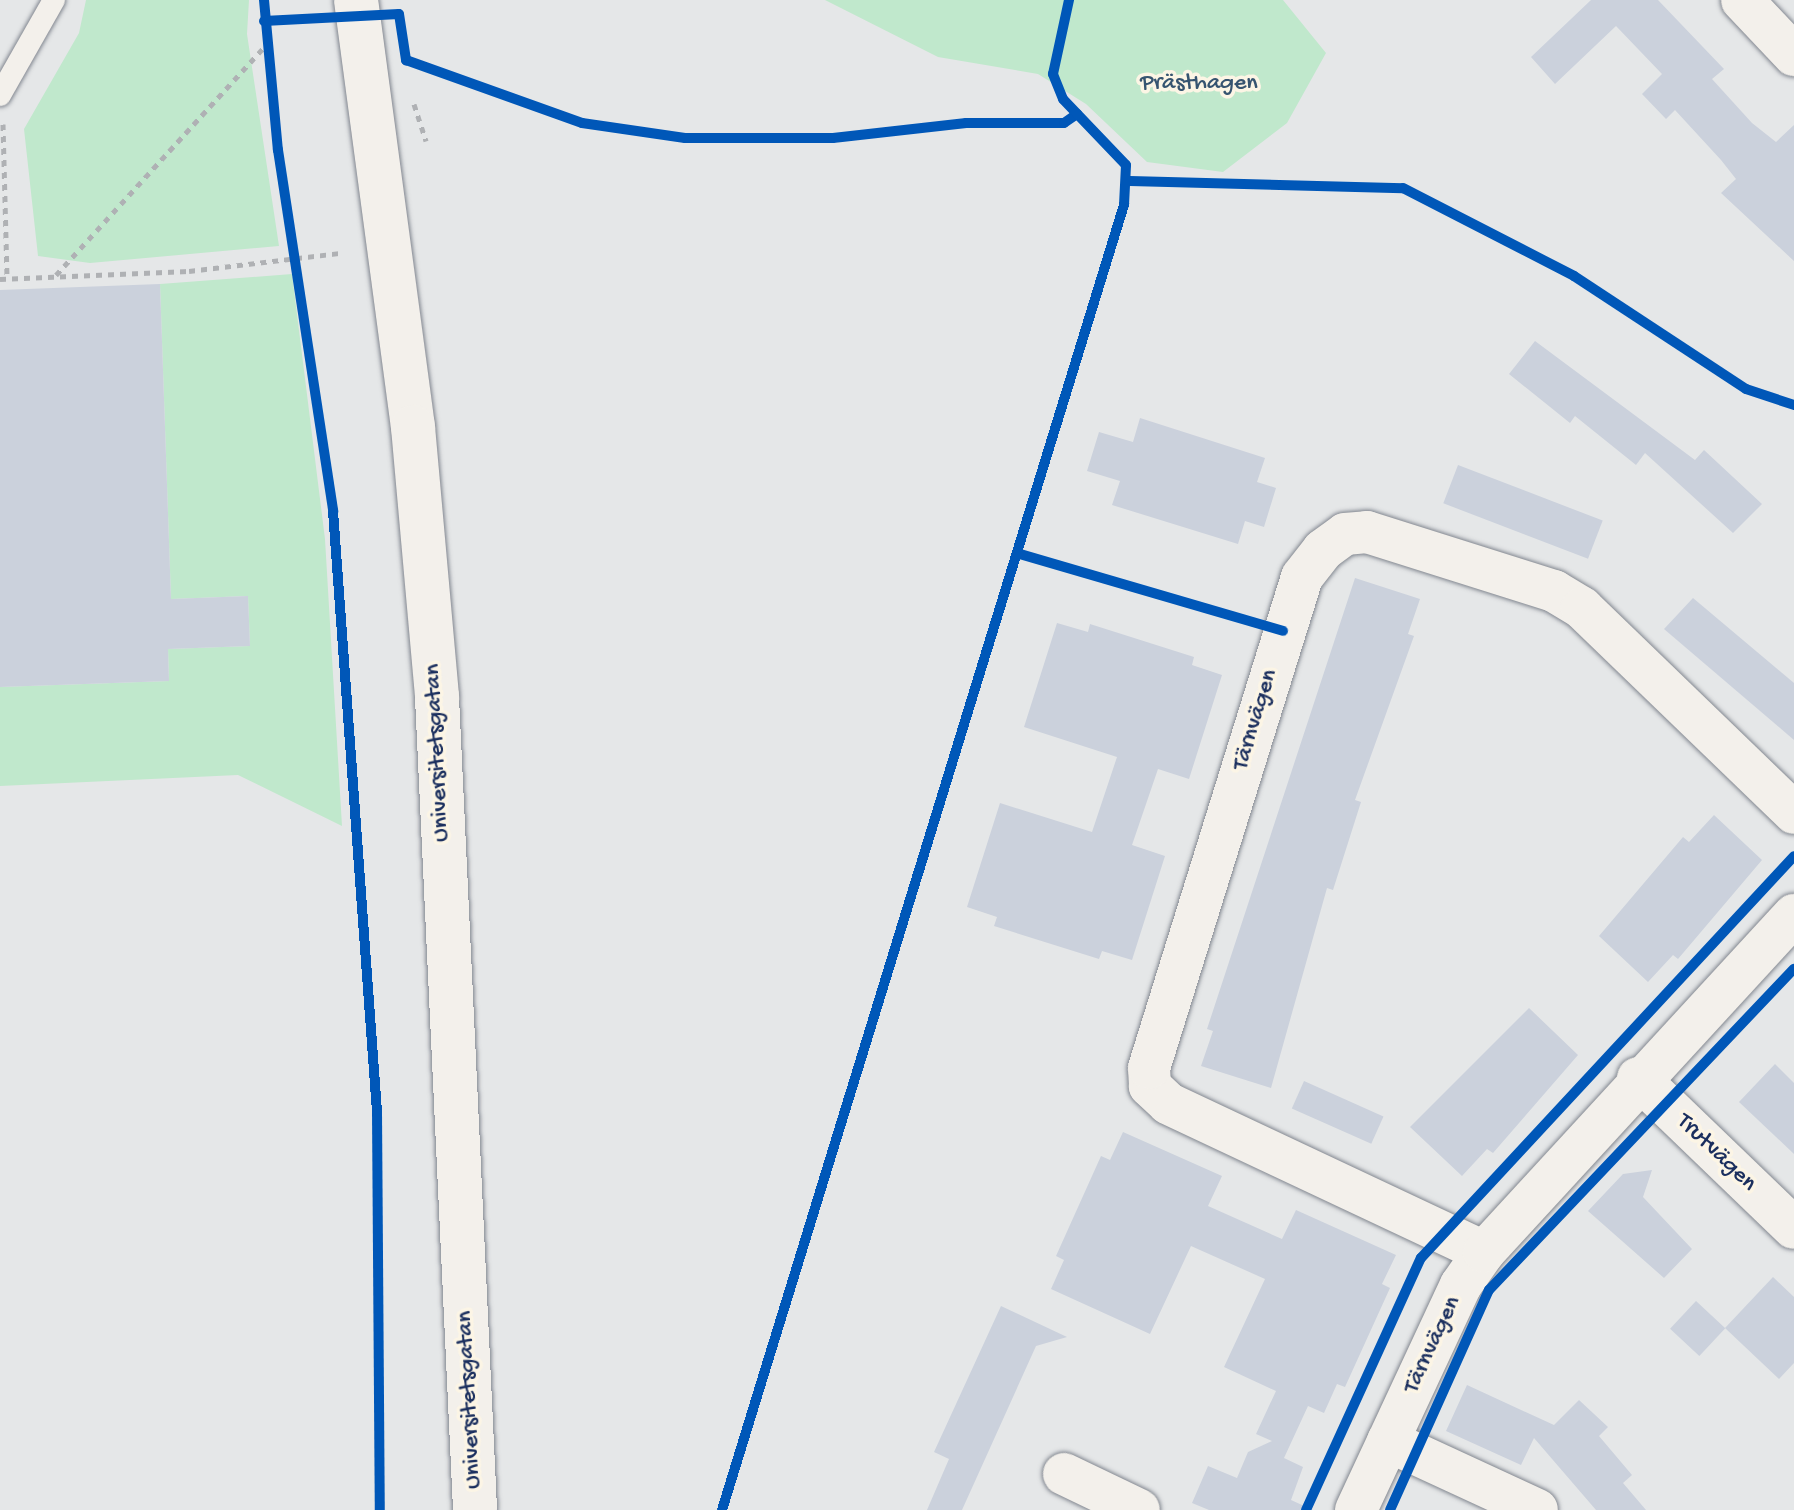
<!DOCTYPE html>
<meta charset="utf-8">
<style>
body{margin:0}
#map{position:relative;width:1794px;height:1510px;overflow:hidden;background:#e5e7e8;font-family:"Gochi Hand",sans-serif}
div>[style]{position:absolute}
.green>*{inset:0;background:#c0e8cc}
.building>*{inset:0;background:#cbd1dc;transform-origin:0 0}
.path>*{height:5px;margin-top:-2.5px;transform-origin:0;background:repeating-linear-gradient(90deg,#afb1b4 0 6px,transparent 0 12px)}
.roads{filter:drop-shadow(0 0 2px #828790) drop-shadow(0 0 2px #828790)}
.lane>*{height:22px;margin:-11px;padding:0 11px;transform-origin:11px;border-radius:11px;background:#f3f0eb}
.street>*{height:42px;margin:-21px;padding:0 21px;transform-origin:21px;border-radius:21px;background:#f3f0eb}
.secondary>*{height:44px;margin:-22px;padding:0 22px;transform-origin:22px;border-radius:22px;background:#f3f0eb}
.cycleway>*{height:10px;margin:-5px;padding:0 5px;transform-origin:5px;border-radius:5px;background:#0057b8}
span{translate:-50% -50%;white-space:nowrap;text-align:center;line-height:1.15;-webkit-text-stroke:7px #fcf5e5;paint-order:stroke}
.park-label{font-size:24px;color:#365470}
.street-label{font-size:24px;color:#1b2f5e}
</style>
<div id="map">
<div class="green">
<i style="clip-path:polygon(86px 0,249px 0,247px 34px,279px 246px,90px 263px,38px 256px,24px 129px,79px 33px)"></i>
<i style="clip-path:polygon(825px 0,1283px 0,1326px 53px,1287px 123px,1223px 172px,1147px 162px,1086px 104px,1038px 74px,938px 57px)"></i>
<i style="clip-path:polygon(292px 274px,325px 539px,342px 826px,238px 775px,0 786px,0 687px,169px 681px,168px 649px,250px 646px,248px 596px,171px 599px,160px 284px)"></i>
</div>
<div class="building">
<i style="clip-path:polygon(1591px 0,1658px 0,1724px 69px,1712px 79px,1752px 123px,1776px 142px,1794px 125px,1794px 261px,1721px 193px,1736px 179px,1721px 160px,1675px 110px,1666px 119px,1642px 94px,1662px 74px,1616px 26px,1555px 84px,1531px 57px)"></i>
<i style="clip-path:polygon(160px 284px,171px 599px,248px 596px,250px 646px,168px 649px,169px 681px,0 687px,0 290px)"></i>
<i style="clip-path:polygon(1535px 341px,1695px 460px,1704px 450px,1762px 504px,1733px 533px,1645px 453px,1636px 465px,1575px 416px,1570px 423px,1509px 374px)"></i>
<i style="clip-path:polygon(1140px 418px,1265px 458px,1257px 482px,1276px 488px,1264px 527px,1245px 521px,1238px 544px,1112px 505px,1120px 481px,1087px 471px,1099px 432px,1133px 442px)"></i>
<i style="left:1458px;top:465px;width:155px;height:41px;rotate:21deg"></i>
<i style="clip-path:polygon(1355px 578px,1420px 599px,1408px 634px,1414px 636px,1355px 800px,1361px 802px,1333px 890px,1327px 888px,1271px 1088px,1201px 1066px,1213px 1031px,1207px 1029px)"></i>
<i style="clip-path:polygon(1693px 598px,1794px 683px,1794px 740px,1664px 629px)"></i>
<i style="clip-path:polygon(1057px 623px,1088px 632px,1090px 624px,1194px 657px,1192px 665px,1222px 675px,1189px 779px,1158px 769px,1132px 845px,1165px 856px,1132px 960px,1102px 951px,1099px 959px,994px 926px,997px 917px,967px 907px,1000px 803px,1092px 832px,1117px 757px,1024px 727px)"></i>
<i style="clip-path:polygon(1714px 815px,1762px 860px,1678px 959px,1673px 955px,1648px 982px,1599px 936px,1683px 837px,1689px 842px)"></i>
<i style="clip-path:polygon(1529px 1008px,1578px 1055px,1493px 1153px,1487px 1149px,1462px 1176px,1410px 1127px)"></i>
<i style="clip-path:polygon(1775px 1064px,1794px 1083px,1794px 1154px,1739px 1102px)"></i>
<i style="left:1304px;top:1081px;width:87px;height:30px;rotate:24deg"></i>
<i style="clip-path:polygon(1123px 1132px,1222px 1176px,1208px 1206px,1282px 1239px,1296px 1210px,1396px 1255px,1382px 1284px,1390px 1288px,1345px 1387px,1337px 1384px,1324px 1413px,1308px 1406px,1284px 1458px,1303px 1467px,1291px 1500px,1313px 1510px,1209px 1510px,1192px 1503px,1208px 1466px,1237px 1478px,1248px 1452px,1272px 1441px,1256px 1434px,1276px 1391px,1224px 1367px,1265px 1279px,1191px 1246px,1150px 1334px,1051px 1289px,1064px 1260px,1056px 1256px,1101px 1156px,1110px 1160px)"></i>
<i style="clip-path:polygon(1652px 1170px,1643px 1197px,1692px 1249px,1664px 1278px,1588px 1211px,1623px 1174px)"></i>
<i style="clip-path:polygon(1773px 1277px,1794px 1297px,1794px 1363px,1779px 1379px,1725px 1328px)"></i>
<i style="left:1696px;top:1301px;width:40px;height:38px;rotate:43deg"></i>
<i style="clip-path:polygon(1001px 1306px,1067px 1337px,1036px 1346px,962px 1510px,927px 1510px,949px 1459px,934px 1452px)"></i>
<i style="clip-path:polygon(1467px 1385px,1554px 1425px,1579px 1400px,1608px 1427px,1599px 1436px,1632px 1475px,1623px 1483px,1646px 1510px,1596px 1510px,1534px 1438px,1521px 1465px,1446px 1431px)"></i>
</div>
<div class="path">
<i style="left:414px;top:104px;width:39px;rotate:72deg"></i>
<i style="left:3px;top:124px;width:155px;rotate:88.5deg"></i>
<i style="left:56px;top:275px;width:311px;rotate:-47.6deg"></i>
<i style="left:0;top:279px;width:189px;rotate:-2.4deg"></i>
<i style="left:189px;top:271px;width:153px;rotate:-6.8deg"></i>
</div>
<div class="roads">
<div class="lane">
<i style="left:0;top:95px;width:109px;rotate:-60.4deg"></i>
</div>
<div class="street">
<i style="left:1742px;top:0;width:76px;rotate:46.6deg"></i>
<i style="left:1638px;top:1078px;width:216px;rotate:43.9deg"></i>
<i style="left:1484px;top:1252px;width:349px;rotate:-154.8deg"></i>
<i style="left:1168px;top:1103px;width:25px;rotate:-137deg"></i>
<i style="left:1150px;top:1086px;width:18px;rotate:-93deg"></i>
<i style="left:1149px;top:1068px;width:514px;rotate:-72.69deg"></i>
<i style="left:1302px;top:577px;width:34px;rotate:-52deg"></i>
<i style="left:1323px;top:550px;width:27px;rotate:-36deg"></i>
<i style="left:1345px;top:534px;width:22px;rotate:-5deg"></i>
<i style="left:1367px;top:532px;width:196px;rotate:17.5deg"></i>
<i style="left:1554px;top:591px;width:33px;rotate:31deg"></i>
<i style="left:1582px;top:608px;width:295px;rotate:44deg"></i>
<i style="left:1388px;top:1441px;width:164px;rotate:24.8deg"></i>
<i style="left:1064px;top:1474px;width:83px;rotate:25.6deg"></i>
<i style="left:1356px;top:1510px;width:248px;rotate:-65deg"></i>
<i style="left:1461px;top:1285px;width:40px;rotate:-55.1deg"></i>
<i style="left:1484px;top:1252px;width:458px;rotate:-47.4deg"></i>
</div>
<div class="secondary">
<i style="left:356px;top:0;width:431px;rotate:82.4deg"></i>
<i style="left:413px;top:427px;width:271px;rotate:84.9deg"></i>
<i style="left:437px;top:697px;width:814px;rotate:87.32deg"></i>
</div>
</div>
<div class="cycleway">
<i style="left:264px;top:0;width:151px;rotate:84.7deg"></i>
<i style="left:278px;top:150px;width:365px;rotate:81.3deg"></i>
<i style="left:333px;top:511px;width:603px;rotate:85.81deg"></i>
<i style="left:377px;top:1112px;width:398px;rotate:89.6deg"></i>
<i style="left:264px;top:21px;width:135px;rotate:-3deg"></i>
<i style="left:399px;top:14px;width:47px;rotate:81.3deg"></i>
<i style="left:406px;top:60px;width:187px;rotate:19.7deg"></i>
<i style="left:582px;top:123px;width:104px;rotate:8.3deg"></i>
<i style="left:685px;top:138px;width:148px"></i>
<i style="left:833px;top:138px;width:134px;rotate:-6.4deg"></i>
<i style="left:966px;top:123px;width:98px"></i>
<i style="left:1064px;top:123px;width:16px;rotate:-35deg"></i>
<i style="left:1130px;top:181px;width:273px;rotate:1.5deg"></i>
<i style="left:1403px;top:188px;width:192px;rotate:27.2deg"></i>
<i style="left:1574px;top:276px;width:206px;rotate:33.3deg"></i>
<i style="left:1746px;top:389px;width:51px;rotate:18.4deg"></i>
<i style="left:1020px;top:554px;width:274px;rotate:16.3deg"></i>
<i style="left:722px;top:1510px;width:1366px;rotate:-72.88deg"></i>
<i style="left:1124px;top:205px;width:40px;rotate:-87.1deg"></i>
<i style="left:1126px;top:165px;width:91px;rotate:-133.7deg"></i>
<i style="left:1063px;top:99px;width:27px;rotate:-112deg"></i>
<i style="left:1053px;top:74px;width:76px;rotate:-77.8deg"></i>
<i style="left:1306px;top:1510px;width:277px;rotate:-65.5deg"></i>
<i style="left:1421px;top:1258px;width:548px;rotate:-47.14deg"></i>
<i style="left:1390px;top:1510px;width:241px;rotate:-65.8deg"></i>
<i style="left:1489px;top:1290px;width:443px;rotate:-46.5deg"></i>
</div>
<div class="park-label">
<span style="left:1199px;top:84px">Prästhagen</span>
</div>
<div class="street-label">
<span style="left:1256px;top:720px;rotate:-73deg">Tärnvägen</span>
<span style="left:438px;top:753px;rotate:-93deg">Universitetsgatan</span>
<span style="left:1716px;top:1153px;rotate:44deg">Trutvägen</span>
<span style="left:1433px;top:1345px;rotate:-65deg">Tärnvägen</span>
<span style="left:470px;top:1400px;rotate:-93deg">Universitetsgatan</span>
</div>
</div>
